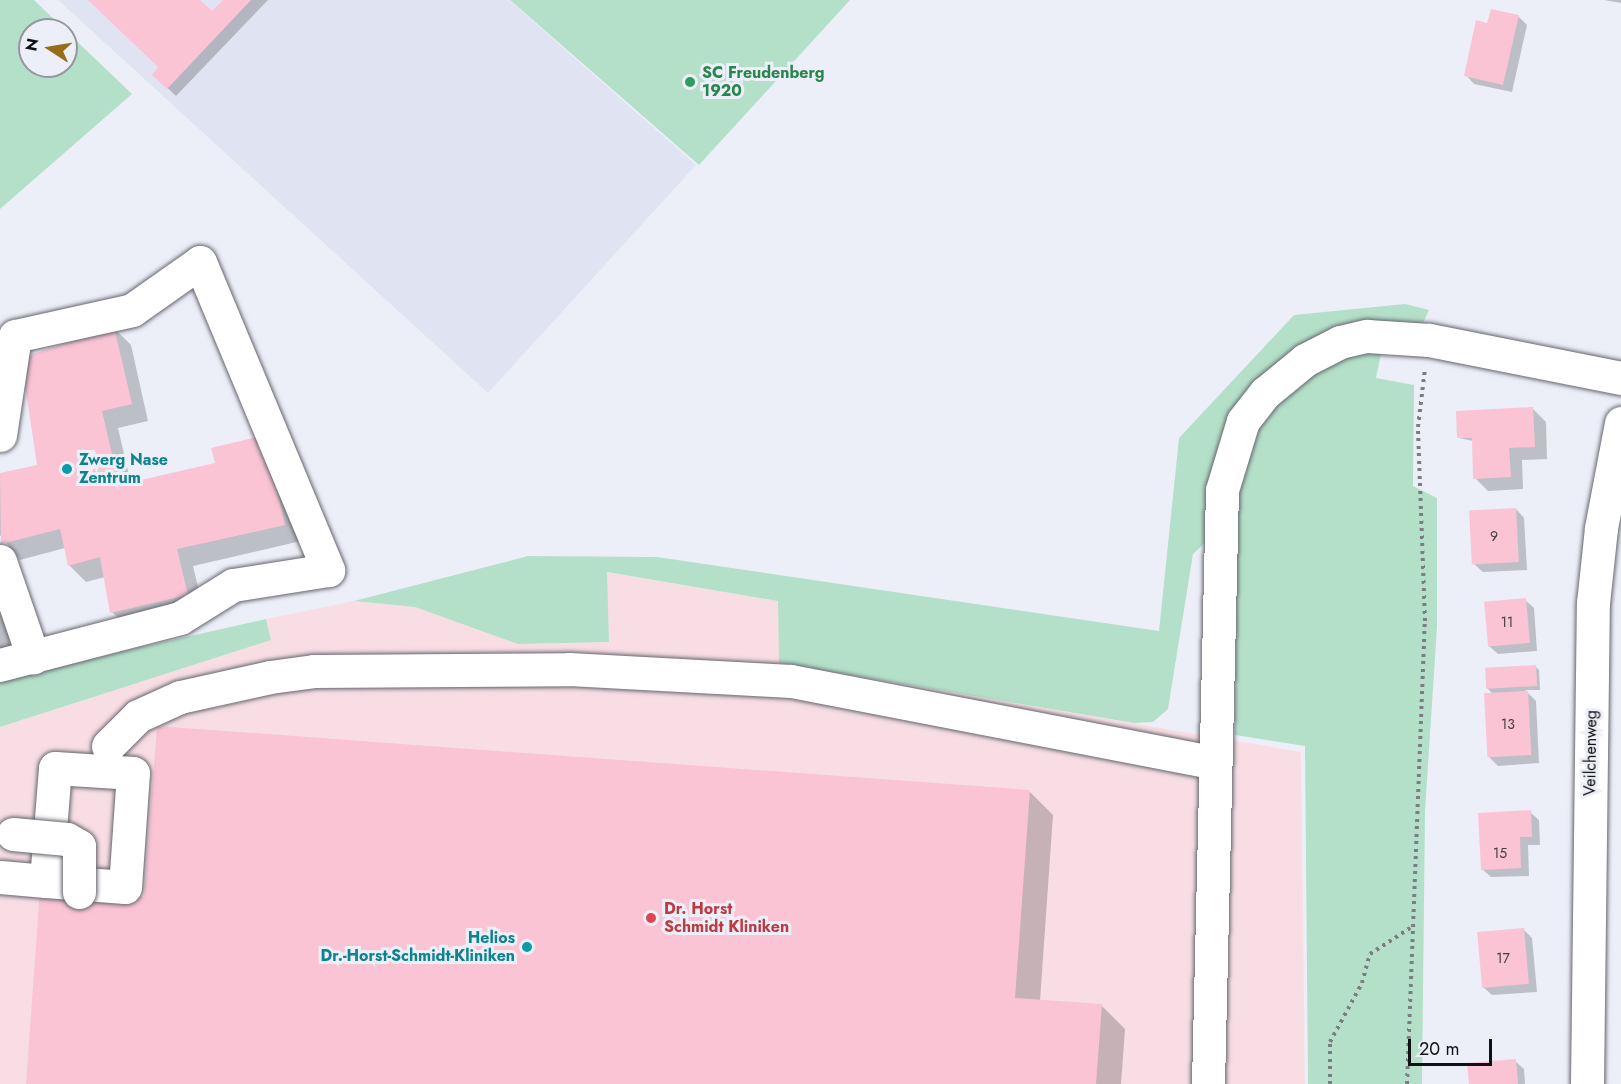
<!DOCTYPE html>
<style>
body{margin:0}
#map{position:relative;width:1621px;height:1084px;overflow:hidden;background:#edeff8;font-family:Jost,sans-serif}
div>[style]{position:absolute}
.built>*{inset:0;background:#e0e3f2}
.medical>*{inset:0;background:#f8dee4}
.green>*{inset:0;background:#b4e0c9}
.shadow>*{inset:0;background:#0003}
.building>*{inset:0;background:#fac4d5;transform-origin:0 0}
.path>*{height:4px;margin-top:-2px;transform-origin:0;background:repeating-linear-gradient(90deg,#7b7d83 0 3px,transparent 0 7.5px)}
.roads{filter:drop-shadow(0 0 2px #65666e) drop-shadow(0 0 2px #65666e)}
.minor>*{height:33px;margin:-16.5px;padding:0 16.5px;transform-origin:16.5px;border-radius:16.5px;background:#fff}
.bridges{filter:drop-shadow(0 0 2px #65666e) drop-shadow(0 0 2px #65666e)}
.minor-bridge>*{height:33px;margin:-16.5px;padding:0 16.5px;transform-origin:16.5px;border-radius:16.5px;background:#fff}
.dots>*{width:16px;height:16px;translate:-50% -50%;box-sizing:border-box;border:3px solid #edeff8;border-radius:50%}
span{translate:-50% -50%;white-space:nowrap;text-align:center;line-height:1.15;-webkit-text-stroke:6px #edeff8;paint-order:stroke}
.number-label{font-size:14px;color:#4a3e44}
.number-label span{-webkit-text-stroke-width:0}
.leisure-label{font-size:16px;color:#27864d;font-weight:700}
.left{translate:0 -50%;text-align:left}
.culture-label{font-size:16px;color:#0d838f;font-weight:700}
.right{translate:-100% -50%;text-align:right}
.street-label{font-size:16px;color:#101114}
.health-label{font-size:16px;color:#be3a42;font-weight:700}
.north{position:absolute;left:18px;top:18px;width:60px;height:60px;box-sizing:border-box;background:#edeff8;border:2px solid #95969d;border-radius:50%;rotate:282deg;font-size:16px;font-weight:700;line-height:24px;text-align:center;color:#101114}
.north::after{content:'';display:block;margin:auto;width:21px;height:27px;background:#996c1b;clip-path:polygon(50% 0,100% 100%,50% 72%,0 100%)}
.scale{position:absolute;left:1408px;top:1039px;width:84px;height:27px;box-sizing:border-box;border:3px solid #101114;border-top:0;padding-left:8px;font-size:18px;line-height:21px;white-space:nowrap;color:#101114;-webkit-text-stroke:4px #edeff8;paint-order:stroke}
</style>
<div id="map">
<div class="built">
<i style="clip-path:polygon(58px 0,509px 0,696px 165px,488px 393px)"></i>
</div>
<div class="medical">
<i style="clip-path:polygon(606px 572px,778px 601px,780px 663px,1301px 752px,1305px 1084px,0 1084px,0 727px,271px 639px,266px 619px,354px 601px,415px 607px,518px 644px,609px 642px)"></i>
</div>
<div class="green">
<i style="clip-path:polygon(0 0,34px 0,65px 30px,30px 30px,30px 66px,66px 66px,66px 31px,132px 94px,0 209px)"></i>
<i style="clip-path:polygon(510px 0,850px 0,699px 165px)"></i>
<i style="clip-path:polygon(1405px 304px,1429px 310px,1422px 325px,1387px 325px,1376px 378px,1414px 385px,1413px 486px,1437px 498px,1437px 627px,1425px 811px,1422px 1084px,1308px 1084px,1305px 746px,1235px 735px,1237px 550px,1207px 541px,1193px 554px,1168px 709px,1153px 722px,1134px 723px,779px 663px,778px 601px,607px 572px,609px 642px,518px 644px,415px 607px,354px 601px,528px 556px,657px 557px,1159px 631px,1179px 438px,1294px 315px)"></i>
<i style="clip-path:polygon(266px 619px,271px 640px,0 727px,0 679px)"></i>
</div>
<div class="shadow">
<i style="clip-path:polygon(90px 0,198px 0,212px 13px,225px 0,268px 0,176px 96px,154px 75px,160px 68px)"></i>
<i style="clip-path:polygon(1604px 0,1621px 0,1621px 3px)"></i>
<i style="clip-path:polygon(1518px 16px,1527px 25px,1512px 92px,1474px 84px,1466px 75px,1489px 25px)"></i>
<i style="clip-path:polygon(114px 328px,131px 345px,148px 421px,118px 428px,131px 484px,216px 464px,264px 437px,301px 541px,193px 566px,204px 612px,129px 629px,112px 612px,105px 577px,86px 582px,69px 565px,65px 548px,20px 560px,0 535px,0 475px,39px 466px)"></i>
<i style="clip-path:polygon(1533px 409px,1546px 422px,1547px 459px,1522px 460px,1523px 489px,1488px 491px,1475px 478px,1473px 441px,1459px 438px)"></i>
<i style="clip-path:polygon(1516px 509px,1524px 518px,1527px 570px,1483px 572px,1474px 564px)"></i>
<i style="clip-path:polygon(0 587px,14px 645px,0 649px)"></i>
<i style="clip-path:polygon(1525px 600px,1534px 608px,1537px 651px,1498px 654px,1489px 646px)"></i>
<i style="clip-path:polygon(1535px 666px,1539px 670px,1540px 690px,1525px 690px,1536px 701px,1539px 763px,1498px 766px,1489px 757px,1493px 694px,1487px 688px)"></i>
<i style="clip-path:polygon(1030px 792px,1053px 815px,1040px 1001px,1101px 1005px,1125px 1029px,1121px 1084px,27px 1084px,146px 898px)"></i>
<i style="clip-path:polygon(1530px 812px,1539px 820px,1540px 845px,1528px 845px,1529px 876px,1491px 877px,1482px 869px)"></i>
<i style="clip-path:polygon(1524px 930px,1532px 938px,1537px 992px,1492px 995px,1483px 987px)"></i>
<i style="clip-path:polygon(1515px 1061px,1524px 1069px,1525px 1084px,1470px 1084px)"></i>
</div>
<div class="building">
<i style="clip-path:polygon(88px 0,200px 0,212px 11px,223px 0,251px 0,167px 89px,152px 75px,158px 67px)"></i>
<i style="clip-path:polygon(1491px 9px,1519px 15px,1503px 85px,1464px 76px,1476px 20px,1487px 23px)"></i>
<i style="clip-path:polygon(114px 327px,132px 404px,102px 411px,119px 485px,215px 463px,211px 448px,265px 435px,285px 525px,177px 549px,188px 595px,110px 613px,100px 557px,68px 566px,60px 529px,1px 544px,0 473px,37px 465px,21px 358px)"></i>
<i style="clip-path:polygon(1533px 407px,1535px 447px,1509px 448px,1511px 477px,1473px 479px,1472px 438px,1457px 438px,1456px 411px)"></i>
<i style="left:1516px;top:508px;width:54px;height:47px;rotate:87deg"></i>
<i style="left:1526px;top:598px;width:45px;height:42px;rotate:85deg"></i>
<i style="left:1536px;top:665px;width:21px;height:51px;rotate:87deg"></i>
<i style="left:1528px;top:691px;width:64px;height:44px;rotate:87deg"></i>
<i style="clip-path:polygon(157px 726px,1030px 790px,1015px 998px,1102px 1004px,1096px 1084px,26px 1084px,40px 889px,144px 897px)"></i>
<i style="clip-path:polygon(1531px 810px,1532px 837px,1520px 837px,1521px 868px,1481px 870px,1478px 813px)"></i>
<i style="left:1524px;top:928px;width:56px;height:47px;rotate:85deg"></i>
<i style="clip-path:polygon(1516px 1059px,1518px 1084px,1469px 1084px,1467px 1063px)"></i>
</div>
<div class="path">
<i style="left:1330px;top:1084px;width:42px;rotate:-90deg"></i>
<i style="left:1330px;top:1042px;width:67px;rotate:-61.5deg"></i>
<i style="left:1362px;top:983px;width:30px;rotate:-75deg"></i>
<i style="left:1370px;top:954px;width:48px;rotate:-33deg"></i>
<i style="left:1407px;top:1084px;width:463px;rotate:-87.8deg"></i>
<i style="left:1425px;top:621px;width:194px;rotate:-92.1deg"></i>
<i style="left:1418px;top:427px;width:59px;rotate:-83.2deg"></i>
</div>
<div class="roads">
<div class="minor">
<i style="left:0;top:435px;width:100px;rotate:-81.4deg"></i>
<i style="left:15px;top:336px;width:120px;rotate:-12.5deg"></i>
<i style="left:132px;top:310px;width:83px;rotate:-35.2deg"></i>
<i style="left:200px;top:262px;width:334px;rotate:67.4deg"></i>
<i style="left:328px;top:570px;width:96px;rotate:171deg"></i>
<i style="left:233px;top:585px;width:62px;rotate:148.1deg"></i>
<i style="left:180px;top:618px;width:186px;rotate:165.4deg"></i>
<i style="left:0;top:561px;width:102px;rotate:71deg"></i>
<i style="left:108px;top:746px;width:42px;rotate:-45deg"></i>
<i style="left:138px;top:716px;width:46px;rotate:-24.3deg"></i>
<i style="left:180px;top:697px;width:92px;rotate:-12.5deg"></i>
<i style="left:270px;top:677px;width:44px;rotate:-7.8deg"></i>
<i style="left:314px;top:671px;width:255px;rotate:-0.4deg"></i>
<i style="left:569px;top:669px;width:222px;rotate:3.1deg"></i>
<i style="left:791px;top:681px;width:430px;rotate:10.9deg"></i>
<i style="left:0;top:877px;width:46px;rotate:5deg"></i>
<i style="left:46px;top:881px;width:79px;rotate:4.3deg"></i>
<i style="left:125px;top:887px;width:114px;rotate:-86deg"></i>
<i style="left:133px;top:773px;width:78px;rotate:-176.3deg"></i>
<i style="left:55px;top:768px;width:113px;rotate:94.6deg"></i>
<i style="left:1208px;top:1084px;width:594px;rotate:-88.65deg"></i>
<i style="left:1222px;top:490px;width:72px;rotate:-73.1deg"></i>
<i style="left:1243px;top:421px;width:36px;rotate:-52deg"></i>
<i style="left:1265px;top:393px;width:52px;rotate:-39.5deg"></i>
<i style="left:1305px;top:360px;width:39px;rotate:-27deg"></i>
<i style="left:1340px;top:342px;width:28px;rotate:-13deg"></i>
<i style="left:1367px;top:336px;width:62px;rotate:3.7deg"></i>
<i style="left:1429px;top:340px;width:196px;rotate:11.2deg"></i>
<i style="left:1587px;top:1084px;width:481px;rotate:-89.3deg"></i>
<i style="left:1593px;top:603px;width:75px;rotate:-83.9deg"></i>
<i style="left:1601px;top:528px;width:107px;rotate:-79.2deg"></i>
</div>
</div>
<div class="bridges">
<div class="minor-bridge">
<i style="left:13px;top:834px;width:54px;rotate:5.3deg"></i>
<i style="left:67px;top:839px;width:14px;rotate:30deg"></i>
<i style="left:79px;top:846px;width:46px;rotate:90deg"></i>
</div>
</div>
<div class="dots">
<i style="left:690px;top:82px;background:#2e9e5b"></i>
<i style="left:67px;top:469px;background:#0f9aa8"></i>
<i style="left:651px;top:918px;background:#e0444e"></i>
<i style="left:527px;top:947px;background:#0f9aa8"></i>
</div>
<div class="number-label">
<span style="left:1494px;top:536px">9</span>
<span style="left:1507px;top:622px">11</span>
<span style="left:1508px;top:724px">13</span>
<span style="left:1500px;top:853px">15</span>
<span style="left:1503px;top:958px">17</span>
</div>
<div class="leisure-label">
<span class="left" style="left:702px;top:82px">SC Freudenberg<br>1920</span>
</div>
<div class="culture-label">
<span class="left" style="left:79px;top:469px">Zwerg Nase<br>Zentrum</span>
<span class="right" style="left:515px;top:947px">Helios<br>Dr.-Horst-Schmidt-Kliniken</span>
</div>
<div class="street-label">
<span style="left:1591px;top:753px;rotate:-89deg">Veilchenweg</span>
</div>
<div class="health-label">
<span class="left" style="left:664px;top:918px">Dr. Horst<br>Schmidt Kliniken</span>
</div>
<div class="north">N</div>
<div class="scale">20 m</div>
</div>
